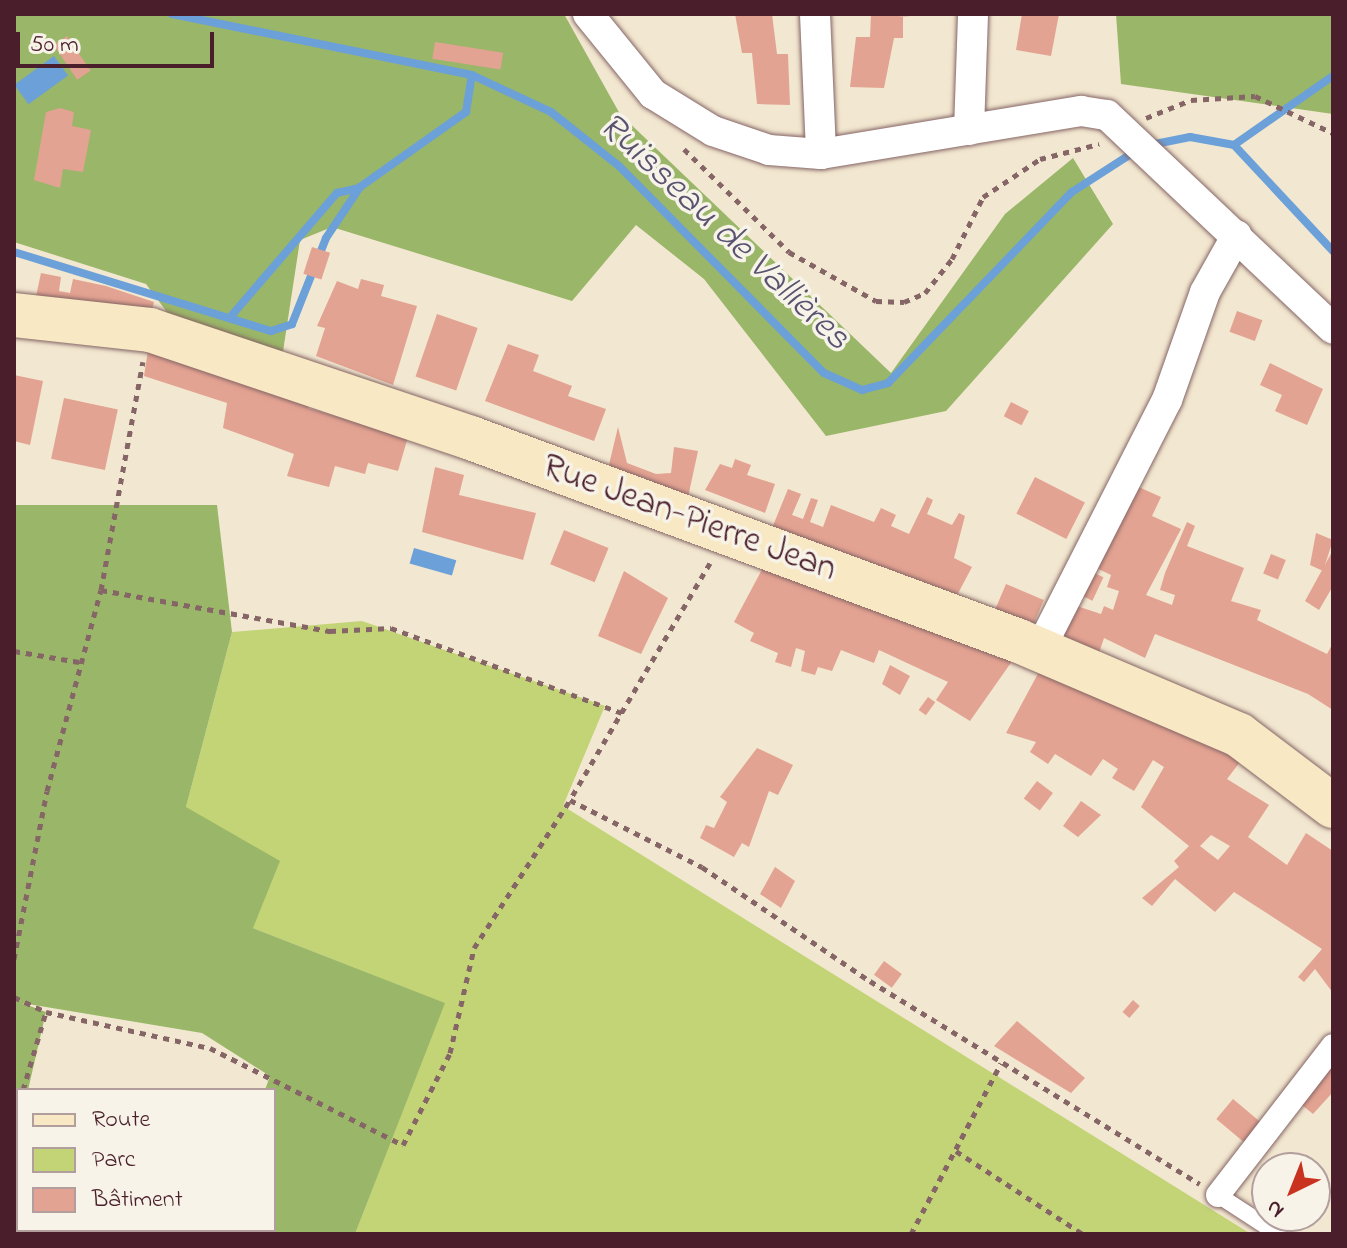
<!DOCTYPE html>
<meta charset="utf-8">
<style>
body{margin:0}
#map{position:relative;width:1347px;height:1248px;overflow:hidden;background:#f2e7d0;font-family:"Indie Flower",sans-serif}
div>[style]{position:absolute}
.green>*{inset:0;background:#c3d477}
.forest>*{inset:0;background:#9ab668}
.water>*{inset:0;background:#6ca0d8;transform-origin:0 0}
.stream>*{height:8px;margin:-4px;padding:0 4px;transform-origin:4px;border-radius:4px;background:#6ca0d8}
.building>*{inset:0;background:#e3a392;transform-origin:0 0}
.path>*{height:5px;margin-top:-2.5px;transform-origin:0;background:repeating-linear-gradient(90deg,#856565 0 6px,transparent 0 12px)}
.roads{filter:drop-shadow(0 0 2px #856565) drop-shadow(0 0 2px #856565)}
.service>*{height:16px;margin:-8px;padding:0 8px;transform-origin:8px;border-radius:8px;background:#fff}
.pedestrian>*{height:24px;margin:-12px;padding:0 12px;transform-origin:12px;border-radius:12px;background:#fff}
.minor>*{height:30px;margin:-15px;padding:0 15px;transform-origin:15px;border-radius:15px;background:#fff}
.secondary>*{height:44px;margin:-22px;padding:0 22px;transform-origin:22px;border-radius:22px;background:#f8e8c3}
span{translate:-50% -50%;white-space:nowrap;text-align:center;line-height:1.15;-webkit-text-stroke:7px #f7f3e8;paint-order:stroke}
.street-label{font-size:36px;color:#4a1f2b}
.water-label{font-size:38px;color:#585370;font-style:italic}
.frame{position:absolute;inset:0;border:16px solid #4a1f2b;pointer-events:none}
.legend{position:absolute;left:16px;top:1088px;width:260px;height:144px;box-sizing:border-box;background:#f7f3e8;border:2px solid #b29e9c;margin:0;padding:10px 14px;list-style:none;font-size:24px;color:#4a1f2b}
.legend li{display:flex;align-items:center;gap:16px;height:40px}
.legend b{width:40px;border:2px solid #b29e9c}
.north{position:absolute;left:1251px;top:1152px;width:80px;height:80px;box-sizing:border-box;background:#f7f3e8;border:2px solid #b29e9c;border-radius:50%;rotate:223deg;font-size:22px;font-weight:700;line-height:32px;text-align:center;color:#4a1f2b}
.north::after{content:'';display:block;margin:auto;width:28px;height:36px;background:#c8321e;clip-path:polygon(50% 0,100% 100%,50% 72%,0 100%)}
.scale{position:absolute;left:16px;top:32px;width:198px;height:36px;box-sizing:border-box;border:4px solid #4a1f2b;border-top:0;padding-left:10px;font-size:24px;line-height:28px;white-space:nowrap;color:#4a1f2b;-webkit-text-stroke:6px #f7f3e8;paint-order:stroke}
</style>
<div id="map">
<div class="green">
<i style="clip-path:polygon(362px 621px,605px 706px,563px 806px,1251px 1234px,355px 1234px,444px 1003px,253px 928px,186px 807px,232px 632px)"></i>
</div>
<div class="forest">
<i style="clip-path:polygon(14px 14px,564px 14px,620px 114px,891px 373px,1005px 214px,1073px 158px,1113px 224px,946px 411px,826px 436px,704px 279px,636px 225px,572px 301px,332px 227px,300px 240px,282px 358px,175px 323px,146px 284px,14px 242px)"></i>
<i style="clip-path:polygon(1116px 14px,1333px 14px,1333px 114px,1121px 84px)"></i>
<i style="clip-path:polygon(14px 505px,217px 505px,232px 632px,186px 807px,280px 861px,253px 928px,445px 1003px,355px 1234px,211px 1234px,274px 1230px,274px 1090px,265px 1090px,270px 1076px,202px 1033px,22px 1003px,46px 1012px,28px 1090px,18px 1090px,14px 1151px)"></i>
</div>
<div class="water">
<i style="left:54px;top:56px;width:24px;height:49px;rotate:54deg"></i>
<i style="left:414px;top:548px;width:44px;height:16px;rotate:16deg"></i>
</div>
<div class="stream">
<i style="left:172px;top:14px;width:306px;rotate:11.5deg"></i>
<i style="left:472px;top:75px;width:87px;rotate:25.1deg"></i>
<i style="left:551px;top:112px;width:87px;rotate:38.5deg"></i>
<i style="left:619px;top:166px;width:291px;rotate:45.3deg"></i>
<i style="left:824px;top:373px;width:42px;rotate:24.1deg"></i>
<i style="left:862px;top:390px;width:27px;rotate:-15deg"></i>
<i style="left:888px;top:383px;width:265px;rotate:-46.1deg"></i>
<i style="left:1072px;top:192px;width:74px;rotate:-32.8deg"></i>
<i style="left:1150px;top:145px;width:41px;rotate:-11.3deg"></i>
<i style="left:1190px;top:137px;width:45px;rotate:10.3deg"></i>
<i style="left:1234px;top:145px;width:145px;rotate:47deg"></i>
<i style="left:1234px;top:145px;width:121px;rotate:-34.9deg"></i>
<i style="left:14px;top:252px;width:269px;rotate:17.1deg"></i>
<i style="left:271px;top:331px;width:22px;rotate:-18deg"></i>
<i style="left:292px;top:324px;width:92px;rotate:-68.4deg"></i>
<i style="left:326px;top:238px;width:61px;rotate:-56.3deg"></i>
<i style="left:360px;top:187px;width:130px;rotate:-35.3deg"></i>
<i style="left:466px;top:112px;width:37px;rotate:-81deg"></i>
<i style="left:232px;top:315px;width:161px;rotate:-49.3deg"></i>
<i style="left:337px;top:193px;width:23px;rotate:-13deg"></i>
</div>
<div class="building">
<i style="clip-path:polygon(735px 14px,772px 14px,777px 54px,788px 54px,790px 105px,757px 104px,752px 53px,742px 53px)"></i>
<i style="clip-path:polygon(871px 14px,911px 17px,903px 17px,903px 38px,894px 38px,884px 88px,850px 87px,856px 37px,870px 37px)"></i>
<i style="clip-path:polygon(1022px 14px,1059px 14px,1051px 56px,1016px 50px)"></i>
<i style="left:67px;top:36px;width:42px;height:16px;rotate:56deg"></i>
<i style="left:435px;top:42px;width:69px;height:17px;rotate:9deg"></i>
<i style="clip-path:polygon(60px 108px,74px 112px,72px 126px,91px 130px,83px 172px,63px 169px,60px 188px,34px 180px,46px 112px)"></i>
<i style="left:312px;top:247px;width:19px;height:28px;rotate:18deg"></i>
<i style="clip-path:polygon(41px 273px,61px 277px,59px 291px,70px 293px,73px 279px,106px 286px,154px 302px,152px 311px,35px 301px)"></i>
<i style="clip-path:polygon(361px 279px,384px 285px,381px 296px,417px 306px,393px 385px,316px 356px,325px 328px,317px 326px,337px 281px,358px 289px)"></i>
<i style="left:1237px;top:311px;width:27px;height:22px;rotate:20deg"></i>
<i style="left:437px;top:314px;width:43px;height:66px;rotate:19deg"></i>
<i style="clip-path:polygon(149px 344px,311px 400px,308px 408px,408px 437px,398px 471px,368px 463px,365px 474px,335px 466px,329px 487px,287px 476px,294px 454px,223px 428px,227px 403px,144px 376px)"></i>
<i style="clip-path:polygon(508px 344px,539px 355px,533px 371px,572px 386px,568px 396px,606px 409px,594px 441px,485px 401px)"></i>
<i style="clip-path:polygon(1270px 363px,1323px 389px,1307px 425px,1275px 411px,1282px 395px,1260px 385px)"></i>
<i style="clip-path:polygon(14px 375px,43px 381px,30px 445px,14px 441px)"></i>
<i style="left:64px;top:398px;width:55px;height:62px;rotate:12deg"></i>
<i style="left:1011px;top:402px;width:20px;height:16px;rotate:27deg"></i>
<i style="clip-path:polygon(618px 427px,627px 463px,656px 474px,671px 473px,674px 447px,698px 451px,687px 502px,607px 473px)"></i>
<i style="clip-path:polygon(735px 459px,751px 465px,747px 475px,775px 484px,765px 513px,705px 490px,720px 464px,732px 468px)"></i>
<i style="clip-path:polygon(435px 467px,464px 475px,459px 495px,536px 513px,523px 560px,422px 532px)"></i>
<i style="left:1035px;top:477px;width:56px;height:41px;rotate:27deg"></i>
<i style="clip-path:polygon(1132px 484px,1161px 497px,1152px 516px,1181px 529px,1146px 595px,1172px 605px,1175px 595px,1160px 590px,1165px 573px,1187px 522px,1195px 526px,1187px 546px,1244px 568px,1231px 601px,1261px 610px,1257px 620px,1327px 654px,1333px 643px,1333px 710px,1308px 694px,1155px 634px,1145px 658px,1104px 638px,1099px 653px,1062px 636px,1074px 605px,1101px 614px,1104px 606px,1113px 610px,1119px 591px,1107px 587px,1111px 575px,1090px 565px)"></i>
<i style="clip-path:polygon(788px 489px,801px 494px,792px 515px,803px 519px,811px 498px,818px 500px,810px 522px,823px 527px,831px 505px,874px 522px,881px 508px,896px 515px,891px 526px,909px 534px,927px 497px,933px 500px,927px 514px,952px 525px,959px 513px,965px 516px,954px 558px,972px 567px,954px 601px,893px 571px,770px 533px)"></i>
<i style="left:564px;top:530px;width:48px;height:37px;rotate:22deg"></i>
<i style="clip-path:polygon(1316px 533px,1333px 540px,1323px 571px,1310px 565px)"></i>
<i style="clip-path:polygon(1333px 550px,1333px 586px,1319px 610px,1305px 601px)"></i>
<i style="left:1271px;top:554px;width:16px;height:21px;rotate:22deg"></i>
<i style="clip-path:polygon(767px 560px,1015px 657px,970px 721px,936px 700px,948px 682px,879px 650px,874px 663px,841px 650px,832px 671px,818px 667px,815px 675px,801px 671px,805px 651px,796px 648px,791px 667px,775px 662px,778px 653px,750px 641px,754px 633px,734px 622px)"></i>
<i style="left:1088px;top:570px;width:17px;height:26px;rotate:25deg"></i>
<i style="clip-path:polygon(624px 571px,668px 598px,641px 654px,598px 636px)"></i>
<i style="left:1006px;top:584px;width:41px;height:34px;rotate:23deg"></i>
<i style="clip-path:polygon(890px 665px,910px 676px,900px 695px,882px 684px)"></i>
<i style="clip-path:polygon(evenodd,1041px 668px,1231px 751px,1240px 762px,1227px 779px,1269px 805px,1248px 837px,1287px 865px,1306px 833px,1333px 851px,1333px 993px,1315px 969px,1304px 982px,1298px 977px,1322px 949px,1234px 892px,1215px 912px,1175px 879px,1152px 906px,1142px 898px,1179px 867px,1174px 861px,1189px 846px,1141px 807px,1164px 767px,1153px 760px,1134px 791px,1112px 778px,1118px 769px,1103px 759px,1091px 776px,1055px 754px,1048px 764px,1030px 752px,1036px 742px,1006px 733px,1041px 668px,1211px 835px,1230px 846px,1218px 860px,1200px 846px,1211px 835px)"></i>
<i style="left:928px;top:697px;width:9px;height:16px;rotate:36deg"></i>
<i style="clip-path:polygon(757px 748px,793px 765px,778px 795px,769px 791px,749px 847px,742px 843px,734px 857px,700px 838px,706px 825px,714px 828px,727px 802px,720px 797px)"></i>
<i style="left:1037px;top:781px;width:20px;height:22px;rotate:37deg"></i>
<i style="clip-path:polygon(1081px 801px,1101px 815px,1078px 837px,1063px 826px)"></i>
<i style="clip-path:polygon(775px 867px,795px 881px,781px 908px,760px 894px)"></i>
<i style="left:884px;top:961px;width:22px;height:17px;rotate:36deg"></i>
<i style="left:1133px;top:1000px;width:9px;height:16px;rotate:41deg"></i>
<i style="clip-path:polygon(1017px 1021px,1085px 1078px,1071px 1093px,994px 1046px)"></i>
<i style="clip-path:polygon(1333px 1051px,1333px 1092px,1313px 1114px,1297px 1101px)"></i>
<i style="left:1233px;top:1099px;width:42px;height:26px;rotate:40deg"></i>
</div>
<div class="path">
<i style="left:1146px;top:118px;width:48px;rotate:-21.8deg"></i>
<i style="left:1191px;top:100px;width:64px;rotate:-3.6deg"></i>
<i style="left:1255px;top:96px;width:86px;rotate:25.4deg"></i>
<i style="left:684px;top:149px;width:147px;rotate:44.4deg"></i>
<i style="left:789px;top:252px;width:100px;rotate:29.4deg"></i>
<i style="left:876px;top:301px;width:28px;rotate:2deg"></i>
<i style="left:904px;top:302px;width:23px;rotate:-23deg"></i>
<i style="left:925px;top:293px;width:43px;rotate:-51.5deg"></i>
<i style="left:952px;top:259px;width:69px;rotate:-63.4deg"></i>
<i style="left:983px;top:197px;width:69px;rotate:-33.7deg"></i>
<i style="left:1040px;top:159px;width:61px;rotate:-14.3deg"></i>
<i style="left:710px;top:563px;width:275px;rotate:120.6deg"></i>
<i style="left:570px;top:800px;width:148px;rotate:26.9deg"></i>
<i style="left:702px;top:867px;width:203px;rotate:34.2deg"></i>
<i style="left:870px;top:981px;width:387px;rotate:31.6deg"></i>
<i style="left:101px;top:590px;width:233px;rotate:10.2deg"></i>
<i style="left:330px;top:631px;width:61px;rotate:-2.8deg"></i>
<i style="left:391px;top:628px;width:249px;rotate:20.2deg"></i>
<i style="left:14px;top:651px;width:66px;rotate:9.6deg"></i>
<i style="left:14px;top:959px;width:171px;rotate:-78.9deg"></i>
<i style="left:47px;top:791px;width:208px;rotate:-75deg"></i>
<i style="left:101px;top:590px;width:232px;rotate:-79.6deg"></i>
<i style="left:14px;top:997px;width:35px;rotate:25deg"></i>
<i style="left:23px;top:1090px;width:81px;rotate:-73.6deg"></i>
<i style="left:46px;top:1012px;width:168px;rotate:12.4deg"></i>
<i style="left:210px;top:1048px;width:216px;rotate:26.7deg"></i>
<i style="left:403px;top:1145px;width:103px;rotate:-62.9deg"></i>
<i style="left:450px;top:1053px;width:108px;rotate:-77.1deg"></i>
<i style="left:474px;top:948px;width:176px;rotate:-57deg"></i>
<i style="left:14px;top:1133px;width:20px;rotate:-79deg"></i>
<i style="left:956px;top:1151px;width:152px;rotate:33.2deg"></i>
<i style="left:911px;top:1234px;width:193px;rotate:-62.2deg"></i>
</div>
<div class="roads">
<div class="service">
<i style="left:1218px;top:1195px;width:72px;rotate:33deg"></i>
</div>
<div class="pedestrian">
<i style="left:1218px;top:1195px;width:188px;rotate:-52.3deg"></i>
</div>
<div class="minor">
<i style="left:588px;top:14px;width:103px;rotate:50.9deg"></i>
<i style="left:653px;top:94px;width:70px;rotate:31.7deg"></i>
<i style="left:713px;top:131px;width:59px;rotate:18.7deg"></i>
<i style="left:769px;top:150px;width:52px;rotate:4.4deg"></i>
<i style="left:821px;top:154px;width:264px;rotate:-9.4deg"></i>
<i style="left:1081px;top:111px;width:26px;rotate:9deg"></i>
<i style="left:1107px;top:115px;width:311px;rotate:43.4deg"></i>
<i style="left:815px;top:14px;width:140px;rotate:87.5deg"></i>
<i style="left:969px;top:130px;width:116px;rotate:-88deg"></i>
<i style="left:1040px;top:649px;width:280px;rotate:-63deg"></i>
<i style="left:1167px;top:400px;width:114px;rotate:-70.6deg"></i>
<i style="left:1205px;top:292px;width:65px;rotate:-60.7deg"></i>
</div>
<div class="secondary">
<i style="left:14px;top:315px;width:137px;rotate:6.3deg"></i>
<i style="left:150px;top:330px;width:339px;rotate:18.6deg"></i>
<i style="left:471px;top:438px;width:584px;rotate:20.33deg"></i>
<i style="left:1019px;top:641px;width:239px;rotate:23.1deg"></i>
<i style="left:1239px;top:735px;width:118px;rotate:37.1deg"></i>
</div>
</div>
<div class="street-label">
<span style="left:689px;top:519px;rotate:20deg">Rue Jean-Pierre Jean</span>
</div>
<div class="water-label">
<span style="left:723px;top:233px;rotate:43deg">Ruisseau de Vallières</span>
</div>
<div class="frame"></div>
<ul class="legend">
<li><b style="height:10px;background:#f8e8c3"></b>Route</li>
<li><b style="height:22px;background:#c3d477"></b>Parc</li>
<li><b style="height:22px;background:#e3a392"></b>Bâtiment</li>
</ul>
<div class="north">N</div>
<div class="scale">50 m</div>
</div>
